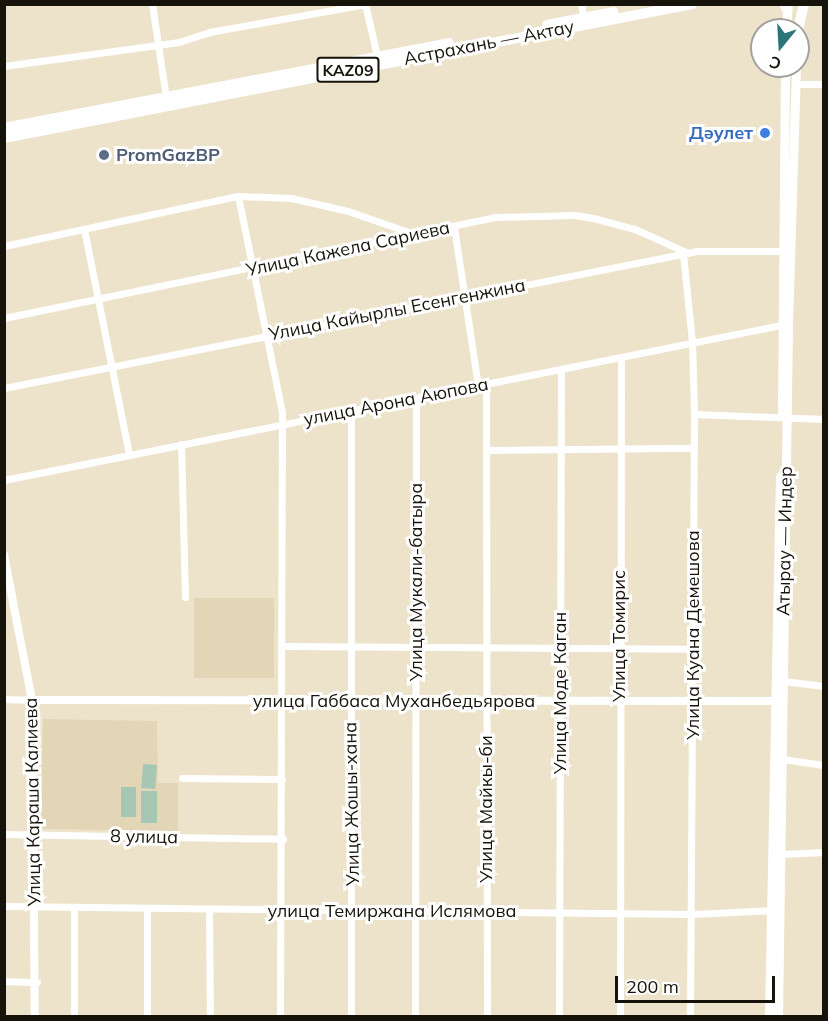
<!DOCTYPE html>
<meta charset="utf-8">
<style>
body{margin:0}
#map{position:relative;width:828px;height:1021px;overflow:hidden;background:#ede3cb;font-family:Mulish,sans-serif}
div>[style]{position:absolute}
.built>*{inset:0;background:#e3d6b7;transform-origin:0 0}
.green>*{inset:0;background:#a5c7b3;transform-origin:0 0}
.minor>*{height:7px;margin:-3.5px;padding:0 3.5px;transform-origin:3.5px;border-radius:3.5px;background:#fff}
.tertiary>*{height:8px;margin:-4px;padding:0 4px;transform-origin:4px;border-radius:4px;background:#fff}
.secondary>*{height:9px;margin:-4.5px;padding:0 4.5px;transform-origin:4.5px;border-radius:4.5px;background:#fff}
.trunk>*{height:10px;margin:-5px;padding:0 5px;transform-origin:5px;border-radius:5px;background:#fff}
.dots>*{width:16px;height:16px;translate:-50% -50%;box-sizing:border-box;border:3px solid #fff;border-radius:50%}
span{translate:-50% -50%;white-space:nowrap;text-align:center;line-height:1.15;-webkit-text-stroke:6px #fff;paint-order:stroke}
.shield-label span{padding:2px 4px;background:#fff;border:2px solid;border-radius:4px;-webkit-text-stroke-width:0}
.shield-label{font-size:16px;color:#16130a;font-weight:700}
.street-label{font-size:18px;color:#16130a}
.shop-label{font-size:18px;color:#366cbe;font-weight:700}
.right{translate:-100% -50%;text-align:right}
.service-label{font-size:18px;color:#4e5e75;font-weight:700}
.left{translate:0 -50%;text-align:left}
.frame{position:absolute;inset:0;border:6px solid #16130a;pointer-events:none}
.north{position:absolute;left:750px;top:18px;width:60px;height:60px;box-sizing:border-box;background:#fff;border:2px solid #a2a19d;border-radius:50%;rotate:198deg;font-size:16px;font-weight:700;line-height:24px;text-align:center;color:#16130a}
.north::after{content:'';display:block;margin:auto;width:21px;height:27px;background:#2a747a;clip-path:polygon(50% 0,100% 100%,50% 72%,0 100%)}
.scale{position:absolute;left:615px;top:976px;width:160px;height:27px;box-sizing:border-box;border:3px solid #16130a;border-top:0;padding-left:8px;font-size:18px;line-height:21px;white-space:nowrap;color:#16130a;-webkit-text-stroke:4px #fff;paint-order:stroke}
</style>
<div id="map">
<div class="built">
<i style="left:194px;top:598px;width:80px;height:80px"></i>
<i style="clip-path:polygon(43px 719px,157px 721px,158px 783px,178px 783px,178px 831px,41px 829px)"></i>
</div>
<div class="green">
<i style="left:143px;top:764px;width:14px;height:24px;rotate:4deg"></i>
<i style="left:121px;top:787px;width:15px;height:30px"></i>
<i style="left:141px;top:791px;width:16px;height:32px"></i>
</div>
<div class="minor">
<i style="left:152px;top:4px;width:95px;rotate:81.5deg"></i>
<i style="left:365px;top:4px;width:57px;rotate:76.9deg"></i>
<i style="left:581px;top:4px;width:14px;rotate:78deg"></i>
<i style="left:4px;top:66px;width:177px;rotate:-7.8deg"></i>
<i style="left:179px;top:42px;width:32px;rotate:-18deg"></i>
<i style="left:209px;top:32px;width:159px;rotate:-10.1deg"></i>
<i style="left:796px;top:84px;width:28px"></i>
<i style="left:238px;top:196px;width:220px;rotate:78.5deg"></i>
<i style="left:282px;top:412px;width:604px;rotate:90.19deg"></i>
<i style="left:454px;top:227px;width:161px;rotate:81.4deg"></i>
<i style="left:84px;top:229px;width:229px;rotate:78.7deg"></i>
<i style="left:4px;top:246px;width:239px;rotate:-12.1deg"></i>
<i style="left:238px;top:196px;width:53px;rotate:2.2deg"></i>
<i style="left:291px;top:198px;width:58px;rotate:12.8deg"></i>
<i style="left:348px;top:211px;width:73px;rotate:19.2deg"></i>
<i style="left:683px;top:254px;width:87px;rotate:84.1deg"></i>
<i style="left:692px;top:341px;width:73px;rotate:88.4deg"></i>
<i style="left:694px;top:414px;width:602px;rotate:90.38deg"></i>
<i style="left:4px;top:318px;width:501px;rotate:-11.62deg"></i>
<i style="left:495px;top:217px;width:80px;rotate:-1.4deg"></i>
<i style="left:575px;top:215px;width:22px;rotate:10deg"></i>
<i style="left:597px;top:219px;width:39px;rotate:15deg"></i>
<i style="left:635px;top:229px;width:58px;rotate:24.4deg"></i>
<i style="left:486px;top:385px;width:631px;rotate:89.91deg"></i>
<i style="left:4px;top:388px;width:706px;rotate:-11.18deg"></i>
<i style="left:697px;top:251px;width:89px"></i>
<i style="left:351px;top:411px;width:605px;rotate:90deg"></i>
<i style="left:694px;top:414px;width:130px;rotate:2.2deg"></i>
<i style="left:181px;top:444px;width:153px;rotate:88.5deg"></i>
<i style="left:486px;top:450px;width:208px;rotate:-0.6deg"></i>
<i style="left:4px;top:480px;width:797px;rotate:-11.28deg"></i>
<i style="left:282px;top:646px;width:410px;rotate:0.4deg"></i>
<i style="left:783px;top:681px;width:41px;rotate:7deg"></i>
<i style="left:4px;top:699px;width:28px;rotate:2deg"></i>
<i style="left:782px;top:759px;width:42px;rotate:8.1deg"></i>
<i style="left:182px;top:778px;width:100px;rotate:0.6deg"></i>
<i style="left:4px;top:834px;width:279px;rotate:1deg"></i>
<i style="left:781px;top:854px;width:43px;rotate:-2.7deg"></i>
<i style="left:4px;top:906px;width:689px;rotate:0.67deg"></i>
<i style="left:693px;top:914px;width:83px;rotate:-2.8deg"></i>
<i style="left:209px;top:909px;width:107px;rotate:89.5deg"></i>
<i style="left:4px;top:981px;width:33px;rotate:2deg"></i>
<i style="left:74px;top:1016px;width:109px;rotate:-90deg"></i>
<i style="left:147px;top:1016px;width:107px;rotate:-90deg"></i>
<i style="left:415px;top:1016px;width:617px;rotate:-89.91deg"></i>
<i style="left:559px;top:1016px;width:646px;rotate:-89.82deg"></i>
<i style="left:620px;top:1016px;width:658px;rotate:-89.91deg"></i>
</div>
<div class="tertiary">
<i style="left:4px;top:555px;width:148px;rotate:79.1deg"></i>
<i style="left:32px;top:700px;width:316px;rotate:89.5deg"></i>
<i style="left:32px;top:700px;width:750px;rotate:0.08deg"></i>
</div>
<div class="secondary">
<i style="left:786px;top:30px;width:26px;rotate:-86deg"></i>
<i style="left:782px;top:412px;width:346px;rotate:-89.5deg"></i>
<i style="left:769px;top:1016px;width:540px;rotate:-88.83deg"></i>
<i style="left:778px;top:1016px;width:693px;rotate:-89.17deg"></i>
<i style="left:788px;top:323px;width:257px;rotate:-88.2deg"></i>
</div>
<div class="trunk">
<i style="left:784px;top:4px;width:7px;rotate:63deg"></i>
<i style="left:547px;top:25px;width:68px;rotate:-11deg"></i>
<i style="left:798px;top:30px;width:27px;rotate:-77deg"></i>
<i style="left:4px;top:128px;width:453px;rotate:-10.8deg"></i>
<i style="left:4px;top:138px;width:701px;rotate:-11.02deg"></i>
</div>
<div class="dots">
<i style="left:765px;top:133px;background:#3f7fe0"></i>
<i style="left:104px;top:155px;background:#5c6f8a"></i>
</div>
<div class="shield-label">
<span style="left:348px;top:70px">KAZ09</span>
</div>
<div class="street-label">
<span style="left:489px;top:43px;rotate:-11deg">Астрахань — Актау</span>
<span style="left:348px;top:249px;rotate:-12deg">Улица Кажела Сариева</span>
<span style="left:397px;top:310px;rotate:-11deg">Улица Кайырлы Есенгенжина</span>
<span style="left:396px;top:402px;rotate:-11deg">улица Арона Аюпова</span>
<span style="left:785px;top:541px;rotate:-89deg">Атырау — Индер</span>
<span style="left:416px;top:582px;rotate:-90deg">Улица Мукали-батыра</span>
<span style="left:693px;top:635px;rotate:-90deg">Улица Куана Демешова</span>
<span style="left:619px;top:636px;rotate:-90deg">Улица Томирис</span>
<span style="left:560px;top:693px;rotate:-90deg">Улица Моде Каган</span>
<span style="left:394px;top:701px">улица Габбаса Муханбедьярова</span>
<span style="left:33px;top:802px;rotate:-91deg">Улица Караша Калиева</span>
<span style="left:352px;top:804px;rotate:-91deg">Улица Жошы-хана</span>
<span style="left:486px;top:809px;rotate:-90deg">Улица Майкы-би</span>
<span style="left:144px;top:837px;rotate:1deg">8 улица</span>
<span style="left:392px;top:911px">улица Темиржана Ислямова</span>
</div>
<div class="shop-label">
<span class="right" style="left:753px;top:133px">Дәулет</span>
</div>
<div class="service-label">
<span class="left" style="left:116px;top:155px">PromGazBP</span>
</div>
<div class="frame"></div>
<div class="north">С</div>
<div class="scale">200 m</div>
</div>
